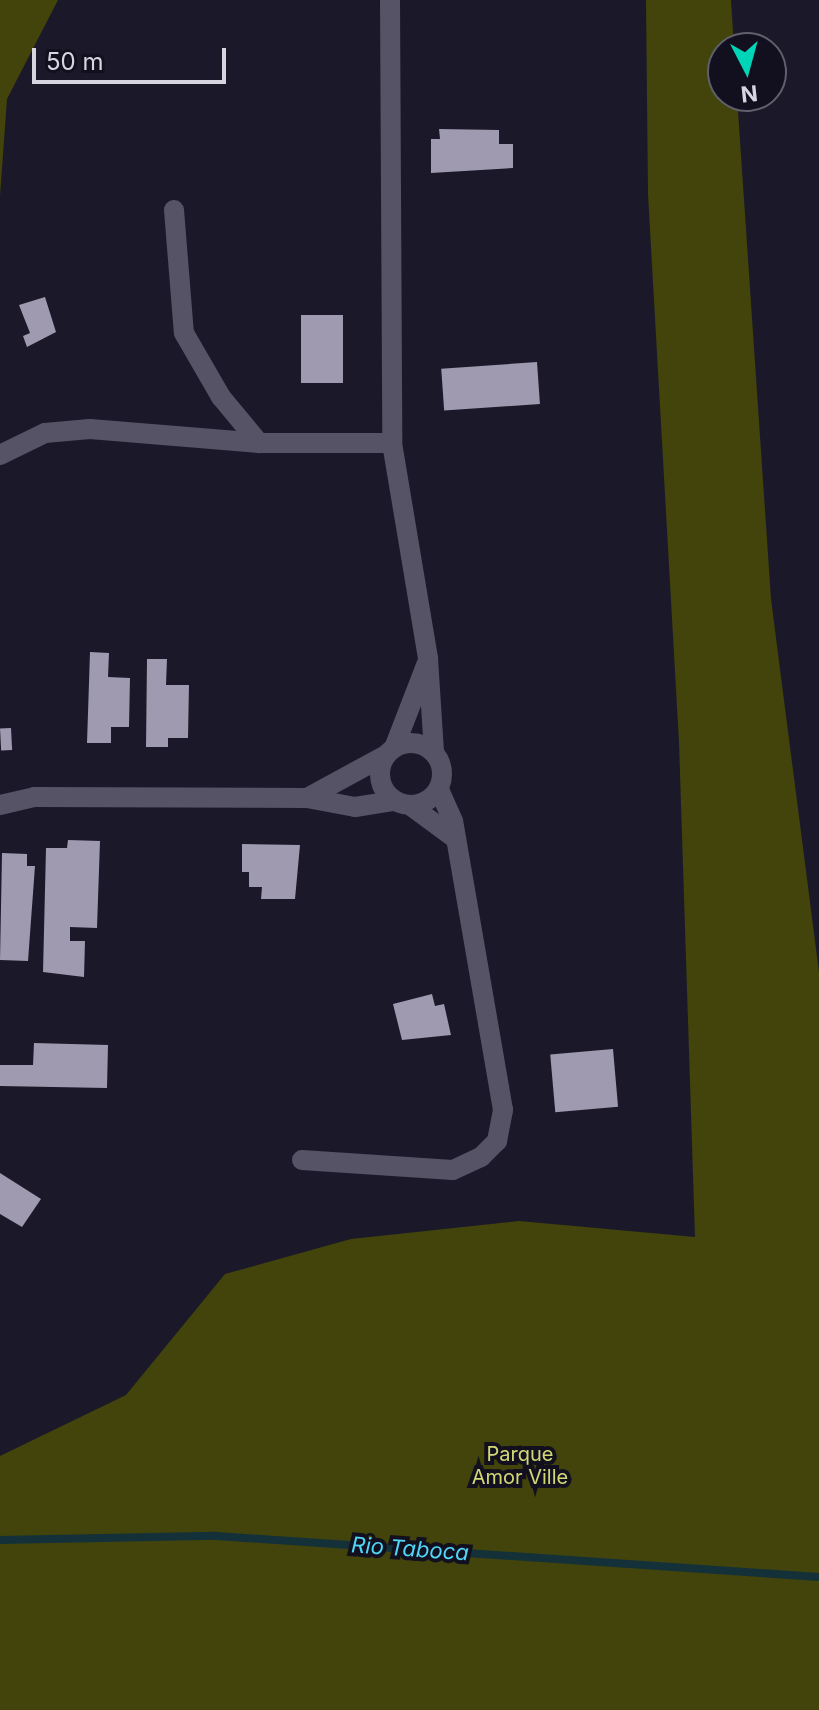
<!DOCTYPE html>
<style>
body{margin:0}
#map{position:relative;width:819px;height:1710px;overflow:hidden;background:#1b1929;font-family:Inter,sans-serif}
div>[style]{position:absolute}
.forest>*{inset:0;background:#42440c}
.stream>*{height:8px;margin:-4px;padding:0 4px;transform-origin:4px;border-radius:4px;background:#143139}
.building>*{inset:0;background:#9f9aaf;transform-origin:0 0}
.minor>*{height:20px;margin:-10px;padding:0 10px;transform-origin:10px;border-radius:10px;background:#565367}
.minor>.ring{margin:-10px;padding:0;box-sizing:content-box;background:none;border:20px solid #565367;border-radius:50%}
span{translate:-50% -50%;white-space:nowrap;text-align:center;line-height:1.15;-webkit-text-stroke:8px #12101f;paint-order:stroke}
.park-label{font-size:20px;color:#d2d875}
.water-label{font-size:22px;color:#50d7f7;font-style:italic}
.north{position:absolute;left:707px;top:32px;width:80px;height:80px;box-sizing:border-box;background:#12101f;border:2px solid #605f6c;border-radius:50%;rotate:174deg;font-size:22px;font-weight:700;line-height:32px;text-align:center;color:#d6d5e0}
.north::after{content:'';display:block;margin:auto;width:28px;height:36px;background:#00d5b7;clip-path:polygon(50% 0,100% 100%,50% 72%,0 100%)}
.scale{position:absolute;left:32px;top:48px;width:194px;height:36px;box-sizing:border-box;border:4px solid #d6d5e0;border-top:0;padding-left:10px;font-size:24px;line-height:28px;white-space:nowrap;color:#d6d5e0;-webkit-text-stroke:6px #12101f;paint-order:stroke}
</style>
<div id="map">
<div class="forest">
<i style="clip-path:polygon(0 0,58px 0,7px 99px,0 196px)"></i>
<i style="clip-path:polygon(646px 0,731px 0,734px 48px,723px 48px,723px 96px,737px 96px,771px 599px,819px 972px,819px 1710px,0 1710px,0 1456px,126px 1395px,225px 1274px,351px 1239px,519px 1221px,695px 1237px,679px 742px,648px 194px)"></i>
</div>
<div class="stream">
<i style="left:0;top:1540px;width:216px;rotate:-1.1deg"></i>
<i style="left:216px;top:1536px;width:604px;rotate:3.89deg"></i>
</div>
<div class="building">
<i style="clip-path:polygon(439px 129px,499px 130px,499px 144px,513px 144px,513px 168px,431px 173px,431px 139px,440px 139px)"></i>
<i style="clip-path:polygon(45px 297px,56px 332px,27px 347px,23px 336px,30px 333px,19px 305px)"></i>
<i style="left:301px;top:315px;width:42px;height:68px"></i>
<i style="left:537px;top:362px;width:42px;height:96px;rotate:86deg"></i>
<i style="clip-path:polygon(90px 652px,109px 653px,108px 677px,130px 678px,129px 727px,111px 727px,111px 743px,87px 743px)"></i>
<i style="clip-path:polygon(147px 659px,167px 659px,166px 685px,189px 685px,188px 738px,168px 738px,168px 747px,146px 747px)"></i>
<i style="left:11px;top:728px;width:22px;height:11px;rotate:87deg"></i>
<i style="clip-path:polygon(68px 840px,100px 841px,97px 928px,70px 927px,70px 941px,85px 941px,84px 977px,43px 972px,46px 848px,67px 848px)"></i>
<i style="clip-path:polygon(242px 844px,300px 845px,295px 899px,261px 899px,262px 887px,249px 887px,249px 872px,242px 872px)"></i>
<i style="clip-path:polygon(2px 853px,27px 854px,27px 866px,35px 866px,28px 961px,0 960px)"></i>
<i style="clip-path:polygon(432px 994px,435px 1006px,444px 1004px,451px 1035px,402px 1040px,393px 1004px)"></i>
<i style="clip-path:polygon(34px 1043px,108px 1045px,107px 1088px,0 1086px,0 1065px,33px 1065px)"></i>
<i style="left:613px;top:1049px;width:58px;height:63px;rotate:85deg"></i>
<i style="clip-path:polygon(0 1173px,41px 1199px,22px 1227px,0 1214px)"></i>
</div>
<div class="minor">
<i style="left:390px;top:0;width:443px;rotate:89.7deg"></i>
<i style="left:392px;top:443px;width:219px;rotate:80.5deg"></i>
<i style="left:428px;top:659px;width:94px;rotate:86.3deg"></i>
<i style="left:174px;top:210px;width:123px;rotate:85.4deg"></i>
<i style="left:184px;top:333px;width:74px;rotate:60deg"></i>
<i style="left:221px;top:397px;width:60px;rotate:50.4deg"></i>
<i style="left:0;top:455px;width:50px;rotate:-26.1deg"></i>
<i style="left:45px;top:433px;width:45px;rotate:-5.1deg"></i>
<i style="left:90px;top:429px;width:170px;rotate:4.7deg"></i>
<i style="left:259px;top:443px;width:133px"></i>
<i class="ring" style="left:380px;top:743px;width:42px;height:42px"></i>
<i style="left:394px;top:748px;width:91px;rotate:-68.8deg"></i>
<i style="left:307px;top:798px;width:90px;rotate:-28.6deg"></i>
<i style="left:0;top:805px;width:35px;rotate:-13deg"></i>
<i style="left:34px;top:797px;width:273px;rotate:0.2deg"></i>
<i style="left:307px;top:798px;width:49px;rotate:10.6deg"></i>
<i style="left:355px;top:807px;width:39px;rotate:-9deg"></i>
<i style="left:411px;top:806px;width:56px;rotate:36.3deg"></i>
<i style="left:302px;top:1160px;width:151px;rotate:3.8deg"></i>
<i style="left:453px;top:1170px;width:31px;rotate:-25deg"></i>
<i style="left:481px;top:1157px;width:23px;rotate:-45deg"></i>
<i style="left:497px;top:1141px;width:32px;rotate:-79deg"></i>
<i style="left:503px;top:1110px;width:293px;rotate:-99.8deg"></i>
<i style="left:453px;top:821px;width:35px;rotate:-114deg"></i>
</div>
<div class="park-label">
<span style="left:520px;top:1466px">Parque<br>Amor Ville</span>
</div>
<div class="water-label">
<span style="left:410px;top:1549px;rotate:4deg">Rio Taboca</span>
</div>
<div class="north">N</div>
<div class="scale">50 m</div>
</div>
